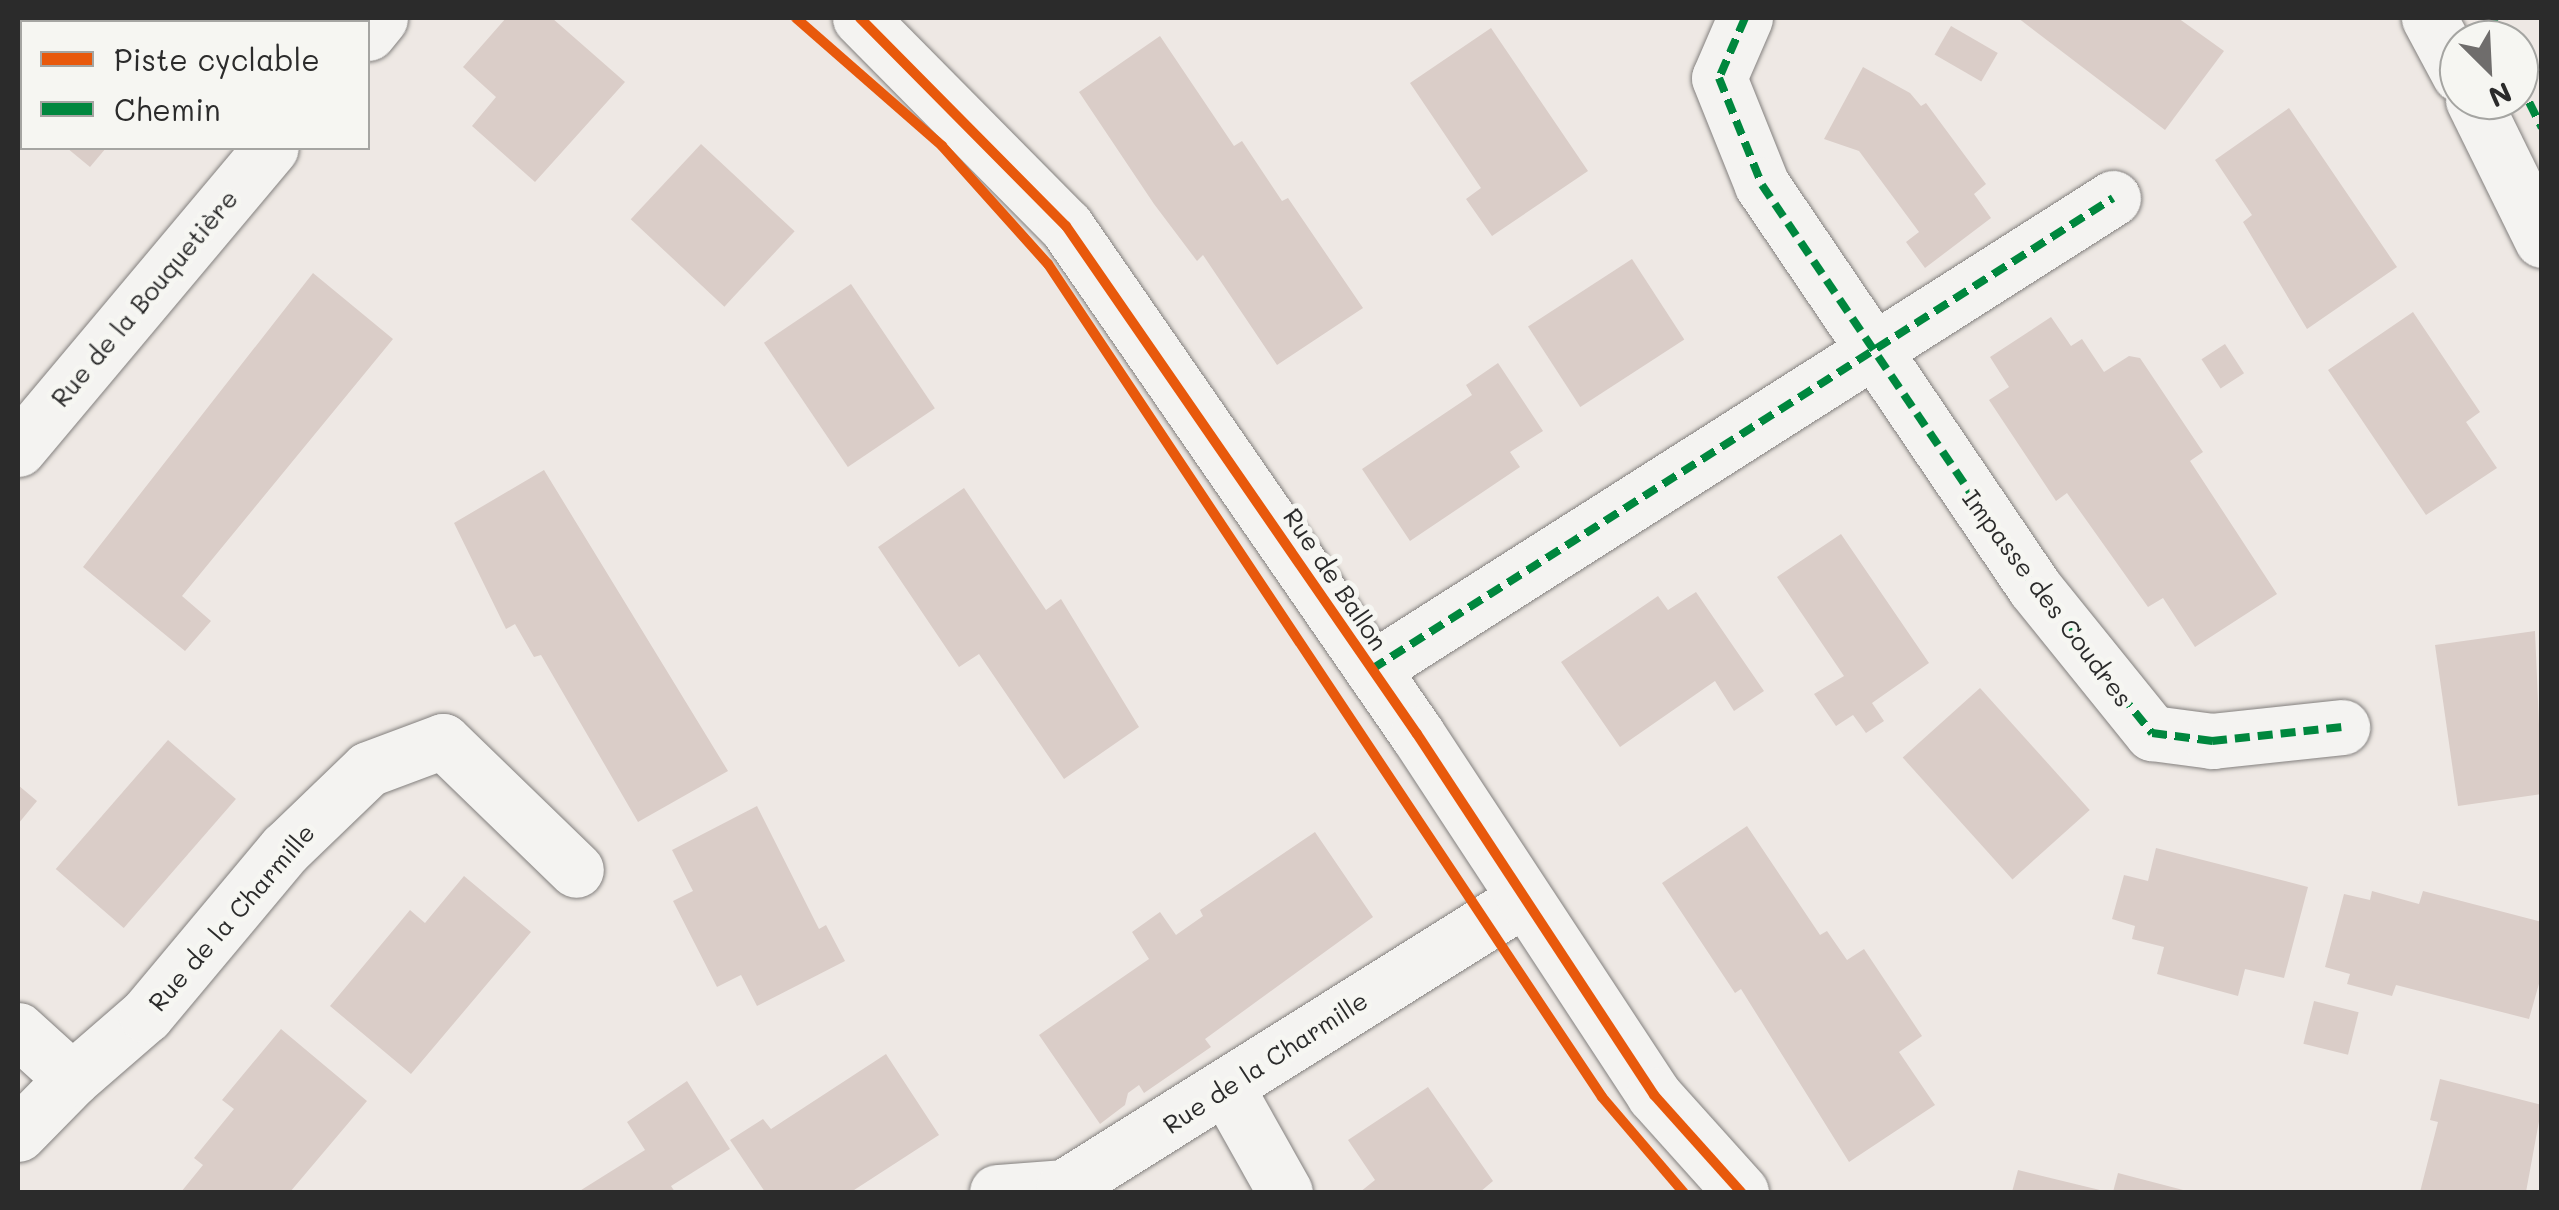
<!DOCTYPE html>
<meta charset="utf-8">
<style>
body{margin:0}
#map{position:relative;width:2559px;height:1210px;overflow:hidden;background:#eee8e4;font-family:Mali,sans-serif}
div>[style]{position:absolute}
.building>*{inset:0;background:#dacdc8;transform-origin:0 0}
.roads{filter:drop-shadow(0 0 2px #83807e) drop-shadow(0 0 2px #83807e)}
.street>*{height:55px;margin:-27.5px;padding:0 27.5px;transform-origin:27.5px;border-radius:27.5px;background:#f4f3f1}
.secondary>*{height:55px;margin:-27.5px;padding:0 27.5px;transform-origin:27.5px;border-radius:27.5px;background:#f4f3f1}
.quiet>*{height:8px;margin-top:-4px;transform-origin:0;background:repeating-linear-gradient(90deg,#00873e 0 15px,transparent 0 23px)}
.cycleway>*{height:10px;margin:-5px;padding:0 5px;transform-origin:5px;border-radius:5px;background:#e8590c}
span{translate:-50% -50%;white-space:nowrap;text-align:center;line-height:1.15;-webkit-text-stroke:10px #f6f6f2;paint-order:stroke}
.street-label{font-size:25px;color:#2b2b2b}
.frame{position:absolute;inset:0;border:20px solid #2b2b2b;pointer-events:none}
.legend{position:absolute;left:20px;top:20px;width:350px;height:130px;box-sizing:border-box;background:#f6f6f2;border:2px solid #a5a5a2;margin:0;padding:12px 18px;list-style:none;font-size:30px;color:#2b2b2b}
.legend li{display:flex;align-items:center;gap:20px;height:50px}
.legend b{width:50px;border:2px solid #a5a5a2}
.north{position:absolute;left:2439px;top:20px;width:100px;height:100px;box-sizing:border-box;background:#f6f6f2;border:2px solid #a5a5a2;border-radius:50%;rotate:156deg;font-size:28px;font-weight:700;line-height:40px;text-align:center;color:#2b2b2b}
.north::after{content:'';display:block;margin:auto;width:35px;height:45px;background:#6f6d6c;clip-path:polygon(50% 0,100% 100%,50% 72%,0 100%)}
</style>
<div id="map">
<div class="building">
<i style="left:88px;top:18px;width:108px;height:6px"></i>
<i style="clip-path:polygon(506px 18px,552px 18px,625px 82px,535px 182px,472px 126px,496px 97px,463px 67px)"></i>
<i style="clip-path:polygon(2018px 18px,2178px 18px,2224px 51px,2165px 130px)"></i>
<i style="left:1951px;top:26px;width:54px;height:33px;rotate:30deg"></i>
<i style="clip-path:polygon(1491px 28px,1588px 171px,1492px 236px,1466px 199px,1481px 188px,1410px 83px)"></i>
<i style="clip-path:polygon(1160px 36px,1234px 146px,1242px 141px,1282px 201px,1288px 198px,1363px 308px,1277px 365px,1203px 255px,1197px 261px,1154px 204px,1079px 92px)"></i>
<i style="clip-path:polygon(1863px 67px,1910px 93px,1921px 106px,1926px 103px,1986px 184px,1974px 194px,1991px 218px,1925px 268px,1906px 242px,1919px 232px,1859px 151px,1824px 139px)"></i>
<i style="clip-path:polygon(2289px 108px,2397px 267px,2307px 329px,2243px 222px,2252px 215px,2215px 160px)"></i>
<i style="left:701px;top:144px;width:128px;height:103px;rotate:43deg"></i>
<i style="clip-path:polygon(67px 148px,106px 148px,90px 167px)"></i>
<i style="left:1632px;top:259px;width:96px;height:124px;rotate:57deg"></i>
<i style="clip-path:polygon(313px 273px,393px 339px,182px 596px,211px 621px,185px 651px,83px 567px)"></i>
<i style="left:851px;top:284px;width:150px;height:105px;rotate:56deg"></i>
<i style="clip-path:polygon(2413px 312px,2480px 412px,2466px 422px,2497px 468px,2426px 515px,2328px 370px)"></i>
<i style="clip-path:polygon(2051px 317px,2071px 346px,2082px 339px,2104px 372px,2129px 356px,2140px 358px,2203px 452px,2190px 461px,2277px 594px,2195px 647px,2163px 598px,2148px 607px,2067px 493px,2056px 501px,1989px 400px,2009px 387px,1990px 357px)"></i>
<i style="left:2225px;top:344px;width:35px;height:28px;rotate:57deg"></i>
<i style="clip-path:polygon(1498px 363px,1543px 431px,1510px 452px,1520px 467px,1410px 541px,1362px 469px,1472px 395px,1466px 385px)"></i>
<i style="clip-path:polygon(544px 470px,728px 771px,638px 822px,541px 655px,534px 657px,515px 624px,506px 629px,454px 523px)"></i>
<i style="clip-path:polygon(964px 488px,1046px 610px,1061px 599px,1139px 727px,1064px 779px,979px 654px,959px 667px,878px 547px)"></i>
<i style="clip-path:polygon(1841px 534px,1929px 663px,1872px 703px,1884px 721px,1866px 733px,1853px 715px,1836px 726px,1814px 694px,1844px 676px,1777px 577px)"></i>
<i style="clip-path:polygon(1696px 592px,1764px 691px,1734px 711px,1715px 681px,1620px 747px,1561px 662px,1658px 596px,1668px 610px)"></i>
<i style="clip-path:polygon(2535px 631px,2542px 794px,2458px 806px,2435px 645px)"></i>
<i style="left:1980px;top:688px;width:164px;height:104px;rotate:48deg"></i>
<i style="left:168px;top:740px;width:90px;height:171px;rotate:41deg"></i>
<i style="clip-path:polygon(18px 785px,37px 801px,18px 824px)"></i>
<i style="clip-path:polygon(757px 806px,819px 929px,826px 925px,845px 961px,757px 1006px,741px 975px,717px 987px,673px 901px,693px 891px,672px 850px)"></i>
<i style="clip-path:polygon(1747px 826px,1820px 935px,1827px 931px,1847px 960px,1864px 949px,1922px 1036px,1899px 1052px,1935px 1105px,1849px 1162px,1741px 989px,1735px 993px,1662px 883px)"></i>
<i style="clip-path:polygon(1315px 832px,1373px 917px,1205px 1039px,1211px 1047px,1144px 1093px,1139px 1085px,1128px 1093px,1125px 1105px,1100px 1124px,1039px 1035px,1149px 959px,1132px 932px,1160px 912px,1176px 935px,1203px 916px,1200px 910px)"></i>
<i style="clip-path:polygon(2156px 848px,2308px 887px,2284px 978px,2245px 969px,2238px 996px,2157px 974px,2164px 947px,2132px 939px,2135px 926px,2112px 919px,2124px 875px,2148px 881px)"></i>
<i style="clip-path:polygon(464px 876px,531px 932px,411px 1074px,330px 1006px,410px 910px,425px 923px)"></i>
<i style="clip-path:polygon(2372px 891px,2419px 904px,2423px 891px,2542px 922px,2542px 973px,2529px 1019px,2396px 985px,2392px 996px,2347px 984px,2350px 974px,2325px 967px,2344px 894px,2370px 900px)"></i>
<i style="left:2314px;top:1001px;width:46px;height:44px;rotate:14deg"></i>
<i style="clip-path:polygon(281px 1029px,367px 1101px,290px 1192px,181px 1192px,203px 1165px,194px 1158px,234px 1109px,222px 1100px)"></i>
<i style="clip-path:polygon(886px 1054px,939px 1135px,851px 1192px,765px 1192px,730px 1140px,763px 1119px,771px 1129px)"></i>
<i style="clip-path:polygon(2440px 1079px,2542px 1105px,2526px 1192px,2420px 1192px,2438px 1122px,2430px 1120px)"></i>
<i style="clip-path:polygon(687px 1081px,730px 1149px,671px 1186px,675px 1192px,578px 1192px,645px 1150px,627px 1122px)"></i>
<i style="clip-path:polygon(1428px 1087px,1493px 1181px,1480px 1192px,1360px 1192px,1375px 1180px,1348px 1140px)"></i>
<i style="clip-path:polygon(2018px 1170px,2104px 1191px,2103px 1192px,2012px 1192px)"></i>
<i style="clip-path:polygon(2118px 1173px,2187px 1191px,2187px 1192px,2113px 1192px)"></i>
</div>
<div class="roads">
<div class="street">
<i style="left:1745px;top:18px;width:65px;rotate:113.4deg"></i>
<i style="left:1719px;top:78px;width:115px;rotate:68.1deg"></i>
<i style="left:1762px;top:185px;width:485px;rotate:55.9deg"></i>
<i style="left:2034px;top:587px;width:188px;rotate:51.1deg"></i>
<i style="left:2152px;top:733px;width:61px;rotate:7.6deg"></i>
<i style="left:2212px;top:741px;width:131px;rotate:-6.1deg"></i>
<i style="left:368px;top:33px;width:19px;rotate:-51deg"></i>
<i style="left:18px;top:449px;width:393px;rotate:-50deg"></i>
<i style="left:1372px;top:669px;width:878px;rotate:-32.44deg"></i>
<i style="left:18px;top:1030px;width:73px;rotate:42.2deg"></i>
<i style="left:72px;top:1079px;width:77px;rotate:134.5deg"></i>
<i style="left:72px;top:1079px;width:98px;rotate:-40.9deg"></i>
<i style="left:146px;top:1015px;width:217px;rotate:-50.1deg"></i>
<i style="left:285px;top:849px;width:115px;rotate:-43.9deg"></i>
<i style="left:368px;top:769px;width:80px;rotate:-20.5deg"></i>
<i style="left:443px;top:741px;width:185px;rotate:44.1deg"></i>
<i style="left:1226px;top:1087px;width:120px;rotate:60.7deg"></i>
<i style="left:997px;top:1192px;width:67px;rotate:-4.3deg"></i>
<i style="left:1064px;top:1187px;width:540px;rotate:-32.07deg"></i>
</div>
<div class="secondary">
<i style="left:860px;top:18px;width:293px;rotate:45.3deg"></i>
<i style="left:1066px;top:226px;width:617px;rotate:55.36deg"></i>
<i style="left:1417px;top:734px;width:432px;rotate:56.7deg"></i>
<i style="left:1654px;top:1095px;width:130px;rotate:48.1deg"></i>
<i style="left:2429px;top:18px;width:64px;rotate:61.8deg"></i>
<i style="left:2473px;top:100px;width:156px;rotate:63.8deg"></i>
</div>
</div>
<div class="quiet">
<i style="left:1745px;top:18px;width:65px;rotate:113.4deg"></i>
<i style="left:1719px;top:78px;width:115px;rotate:68.1deg"></i>
<i style="left:1762px;top:185px;width:485px;rotate:55.9deg"></i>
<i style="left:2034px;top:587px;width:188px;rotate:51.1deg"></i>
<i style="left:2152px;top:733px;width:61px;rotate:7.6deg"></i>
<i style="left:2212px;top:741px;width:131px;rotate:-6.1deg"></i>
<i style="left:2493px;top:18px;width:23px;rotate:72deg"></i>
<i style="left:2519px;top:82px;width:51px;rotate:63.4deg"></i>
<i style="left:1372px;top:669px;width:878px;rotate:-32.44deg"></i>
</div>
<div class="cycleway">
<i style="left:796px;top:18px;width:194px;rotate:41.2deg"></i>
<i style="left:942px;top:146px;width:159px;rotate:48.1deg"></i>
<i style="left:1048px;top:264px;width:1000px;rotate:56.37deg"></i>
<i style="left:1602px;top:1097px;width:125px;rotate:49.5deg"></i>
<i style="left:860px;top:18px;width:293px;rotate:45.3deg"></i>
<i style="left:1066px;top:226px;width:617px;rotate:55.36deg"></i>
<i style="left:1417px;top:734px;width:432px;rotate:56.7deg"></i>
<i style="left:1654px;top:1095px;width:130px;rotate:48.1deg"></i>
</div>
<div class="street-label">
<span style="left:144px;top:298px;rotate:-50deg">Rue de la Bouquetière</span>
<span style="left:1336px;top:579px;rotate:56deg">Rue de Ballon</span>
<span style="left:2048px;top:598px;rotate:53deg">Impasse des Coudres</span>
<span style="left:231px;top:917px;rotate:-49deg">Rue de la Charmille</span>
<span style="left:1265px;top:1062px;rotate:-33deg">Rue de la Charmille</span>
</div>
<div class="frame"></div>
<ul class="legend">
<li><b style="height:12px;background:#e8590c"></b>Piste cyclable</li>
<li><b style="height:12px;background:#00873e"></b>Chemin</li>
</ul>
<div class="north">N</div>
</div>
